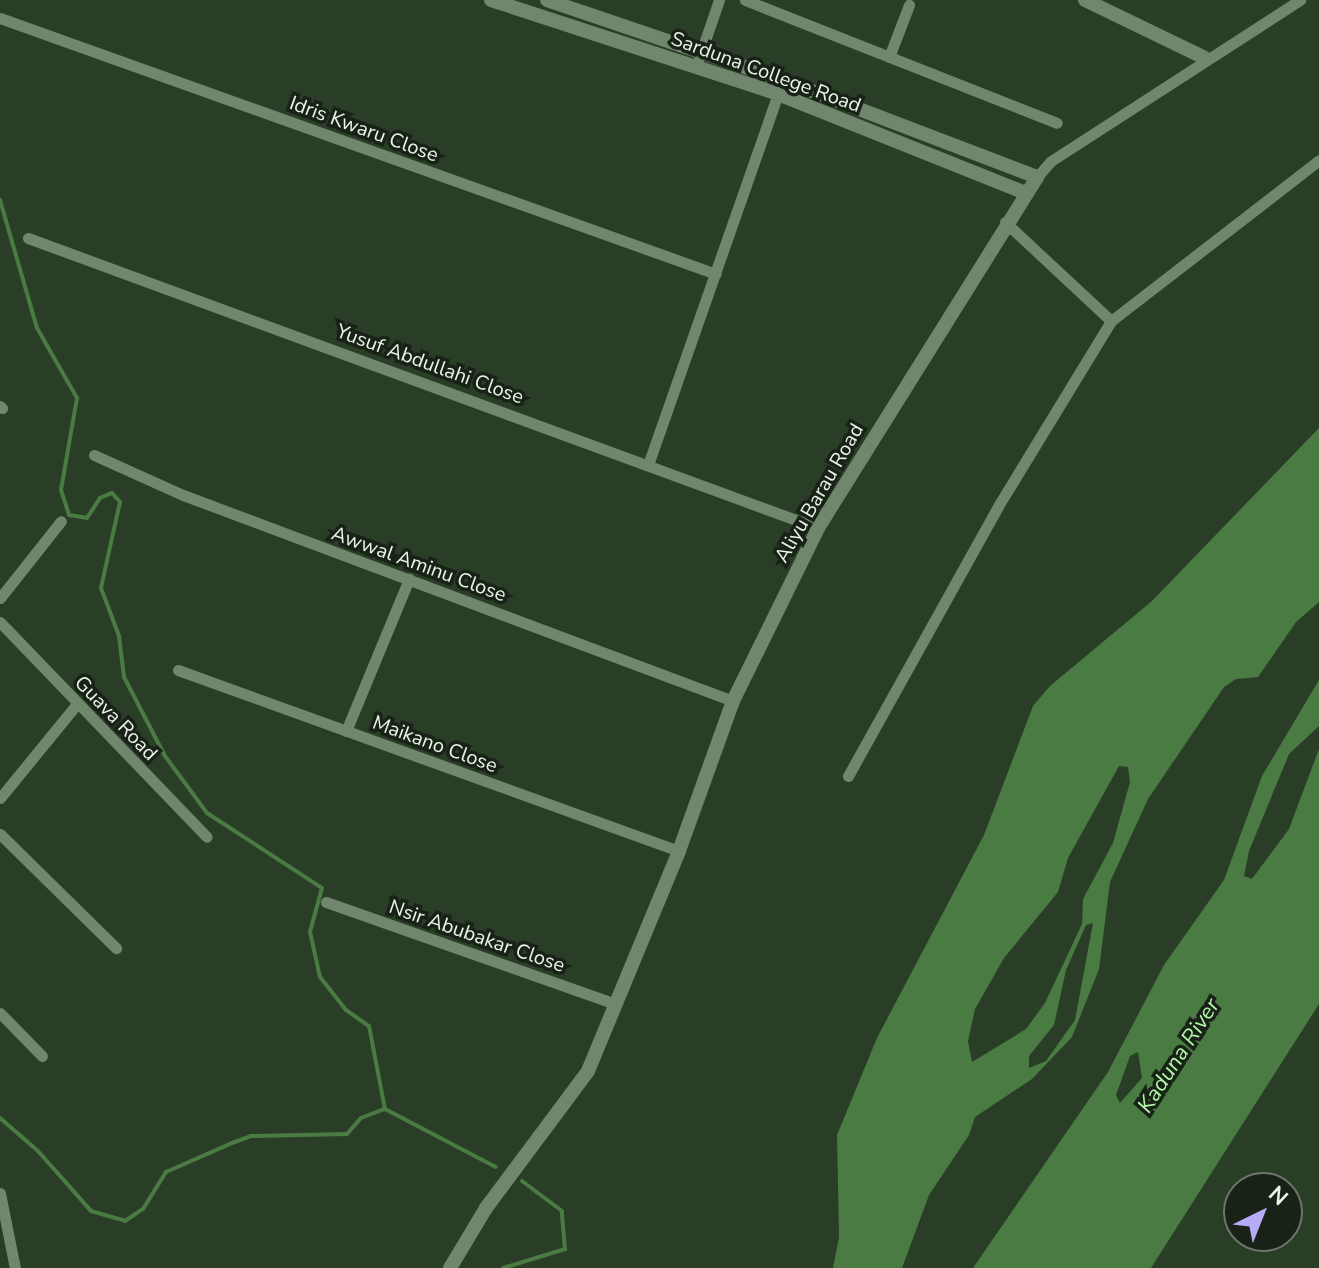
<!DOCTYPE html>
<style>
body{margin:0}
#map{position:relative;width:1319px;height:1268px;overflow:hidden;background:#2a3e27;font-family:"Nunito Sans",sans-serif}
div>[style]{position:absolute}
.water>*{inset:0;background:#4a7b43}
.stream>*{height:4px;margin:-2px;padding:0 2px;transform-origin:2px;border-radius:2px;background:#4a7b43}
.minor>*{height:11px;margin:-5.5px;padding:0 5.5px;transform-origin:5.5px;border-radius:5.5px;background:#70866d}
.tertiary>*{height:14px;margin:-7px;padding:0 7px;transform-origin:7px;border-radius:7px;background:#70866d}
span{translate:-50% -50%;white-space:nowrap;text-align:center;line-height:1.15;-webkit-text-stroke:7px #192217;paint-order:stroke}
.street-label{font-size:20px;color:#e9f5e7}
.water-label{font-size:22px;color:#b2f8a7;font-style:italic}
.north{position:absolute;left:1223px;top:1172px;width:80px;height:80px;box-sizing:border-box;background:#192217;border:2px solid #6c766a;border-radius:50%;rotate:43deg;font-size:22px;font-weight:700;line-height:32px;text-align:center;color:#e9f5e7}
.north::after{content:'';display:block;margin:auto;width:28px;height:36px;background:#b7abf7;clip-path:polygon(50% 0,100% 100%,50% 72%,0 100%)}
</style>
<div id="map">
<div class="water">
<i style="clip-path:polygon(evenodd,1319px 428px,1319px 602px,1296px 622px,1258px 677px,1236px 679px,1224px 687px,1148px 799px,1110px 882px,1099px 969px,1072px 1037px,1032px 1079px,975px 1117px,969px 1135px,929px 1195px,902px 1268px,833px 1268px,839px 1237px,837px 1135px,877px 1038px,984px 835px,1033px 706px,1050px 686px,1152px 601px,1319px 428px,1119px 766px,1128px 767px,1130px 782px,1113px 843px,1083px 899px,1082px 924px,1045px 1003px,1026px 1029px,972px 1062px,968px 1041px,975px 1009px,1004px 958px,1058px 892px,1068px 858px,1119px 766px,1319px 428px,1093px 923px,1075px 1020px,1046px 1061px,1029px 1068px,1029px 1056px,1054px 1025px,1066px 970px,1086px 925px,1093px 923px)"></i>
<i style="clip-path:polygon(evenodd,1319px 680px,1319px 726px,1289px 754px,1249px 851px,1244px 876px,1252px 879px,1289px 829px,1319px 749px,1319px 1004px,1151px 1268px,973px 1268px,1108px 1072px,1164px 965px,1224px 880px,1262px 776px,1319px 680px,1138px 1052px,1142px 1078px,1120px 1103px,1116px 1095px,1130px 1056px,1138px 1052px)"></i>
</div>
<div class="stream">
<i style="left:0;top:200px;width:133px;rotate:73.9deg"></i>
<i style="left:37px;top:328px;width:81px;rotate:60.3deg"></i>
<i style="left:77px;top:398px;width:93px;rotate:99.9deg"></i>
<i style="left:61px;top:490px;width:26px;rotate:72deg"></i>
<i style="left:69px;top:515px;width:18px;rotate:9deg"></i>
<i style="left:87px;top:518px;width:24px;rotate:-57deg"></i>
<i style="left:100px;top:498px;width:13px;rotate:-23deg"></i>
<i style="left:112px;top:493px;width:12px;rotate:48deg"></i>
<i style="left:120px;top:502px;width:88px;rotate:102.5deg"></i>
<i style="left:101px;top:588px;width:51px;rotate:69.4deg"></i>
<i style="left:119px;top:636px;width:41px;rotate:83deg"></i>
<i style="left:124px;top:677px;width:89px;rotate:62.6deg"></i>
<i style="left:165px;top:756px;width:71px;rotate:53.6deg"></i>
<i style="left:207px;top:813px;width:137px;rotate:33.1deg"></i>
<i style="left:322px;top:888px;width:46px;rotate:105.3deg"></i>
<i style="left:310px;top:932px;width:46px;rotate:77.5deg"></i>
<i style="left:320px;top:977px;width:42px;rotate:51.8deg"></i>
<i style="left:346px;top:1010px;width:28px;rotate:35deg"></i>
<i style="left:369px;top:1026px;width:85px;rotate:79.1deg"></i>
<i style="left:385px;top:1109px;width:125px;rotate:27.6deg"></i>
<i style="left:0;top:1118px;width:50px;rotate:41deg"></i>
<i style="left:38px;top:1151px;width:80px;rotate:48.5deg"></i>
<i style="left:91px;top:1211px;width:35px;rotate:16deg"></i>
<i style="left:125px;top:1221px;width:22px;rotate:-34deg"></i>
<i style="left:143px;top:1209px;width:44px;rotate:-58.1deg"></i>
<i style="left:166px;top:1172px;width:72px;rotate:-23.7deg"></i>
<i style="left:232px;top:1143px;width:20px;rotate:-20deg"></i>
<i style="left:251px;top:1136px;width:96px;rotate:-1.2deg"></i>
<i style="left:347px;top:1134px;width:21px;rotate:-49deg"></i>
<i style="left:361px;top:1118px;width:26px;rotate:-21deg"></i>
<i style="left:503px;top:1268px;width:65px;rotate:-17deg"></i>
<i style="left:565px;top:1249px;width:38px;rotate:-95deg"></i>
<i style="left:562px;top:1211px;width:50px;rotate:-143.1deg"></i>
</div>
<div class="minor">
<i style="left:745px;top:0;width:335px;rotate:21.5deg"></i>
<i style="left:0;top:18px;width:760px;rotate:19.67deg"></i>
<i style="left:889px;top:57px;width:56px;rotate:-69deg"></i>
<i style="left:699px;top:58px;width:61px;rotate:-71deg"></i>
<i style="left:1037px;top:177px;width:21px;rotate:-49deg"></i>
<i style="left:1051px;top:161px;width:297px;rotate:-32.9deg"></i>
<i style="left:1005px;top:222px;width:145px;rotate:43deg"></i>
<i style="left:28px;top:238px;width:842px;rotate:20.16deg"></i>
<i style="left:0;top:406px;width:3px;rotate:45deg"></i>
<i style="left:94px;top:455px;width:98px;rotate:24.2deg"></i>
<i style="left:183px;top:495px;width:587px;rotate:20.53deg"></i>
<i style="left:649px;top:462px;width:390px;rotate:-70.7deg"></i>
<i style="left:0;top:598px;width:98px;rotate:-51.6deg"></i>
<i style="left:0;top:622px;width:298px;rotate:46.1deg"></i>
<i style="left:178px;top:670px;width:533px;rotate:19.86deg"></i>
<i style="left:346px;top:731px;width:165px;rotate:-67.5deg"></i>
<i style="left:848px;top:776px;width:312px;rotate:-60.9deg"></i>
<i style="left:1000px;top:503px;width:213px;rotate:-58.6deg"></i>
<i style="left:1111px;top:321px;width:263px;rotate:-37.7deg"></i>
<i style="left:0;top:798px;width:122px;rotate:-50.7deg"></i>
<i style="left:0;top:834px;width:163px;rotate:44.5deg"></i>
<i style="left:326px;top:902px;width:307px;rotate:19.4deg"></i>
<i style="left:0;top:1013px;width:60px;rotate:45.7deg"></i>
<i style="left:0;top:1193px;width:76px;rotate:78.7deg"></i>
</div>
<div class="tertiary">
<i style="left:491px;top:0;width:302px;rotate:18.1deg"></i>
<i style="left:778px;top:94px;width:264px;rotate:21.8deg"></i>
<i style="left:1085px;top:0;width:133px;rotate:25.8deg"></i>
<i style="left:450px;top:1268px;width:70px;rotate:-59deg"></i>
<i style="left:486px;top:1208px;width:171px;rotate:-53.3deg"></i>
<i style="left:588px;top:1071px;width:238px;rotate:-67.5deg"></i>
<i style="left:679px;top:851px;width:159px;rotate:-70.2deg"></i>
<i style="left:733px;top:701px;width:193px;rotate:-63.8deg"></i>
<i style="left:818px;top:528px;width:414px;rotate:-58deg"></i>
<i style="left:1037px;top:177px;width:272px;rotate:-159.1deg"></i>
<i style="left:783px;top:80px;width:249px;rotate:-161.3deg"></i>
</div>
<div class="street-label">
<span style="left:766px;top:72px;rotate:20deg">Sarduna College Road</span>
<span style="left:364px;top:129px;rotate:20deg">Idris Kwaru Close</span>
<span style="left:430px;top:364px;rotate:20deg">Yusuf Abdullahi Close</span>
<span style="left:819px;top:493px;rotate:-60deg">Aliyu Barau Road</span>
<span style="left:419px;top:564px;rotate:20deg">Awwal Aminu Close</span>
<span style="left:116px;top:718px;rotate:46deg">Guava Road</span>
<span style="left:435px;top:744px;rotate:20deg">Maikano Close</span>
<span style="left:477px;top:936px;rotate:19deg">Nsir Abubakar Close</span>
</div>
<div class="water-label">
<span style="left:1179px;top:1056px;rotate:-57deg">Kaduna River</span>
</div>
<div class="north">N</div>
</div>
